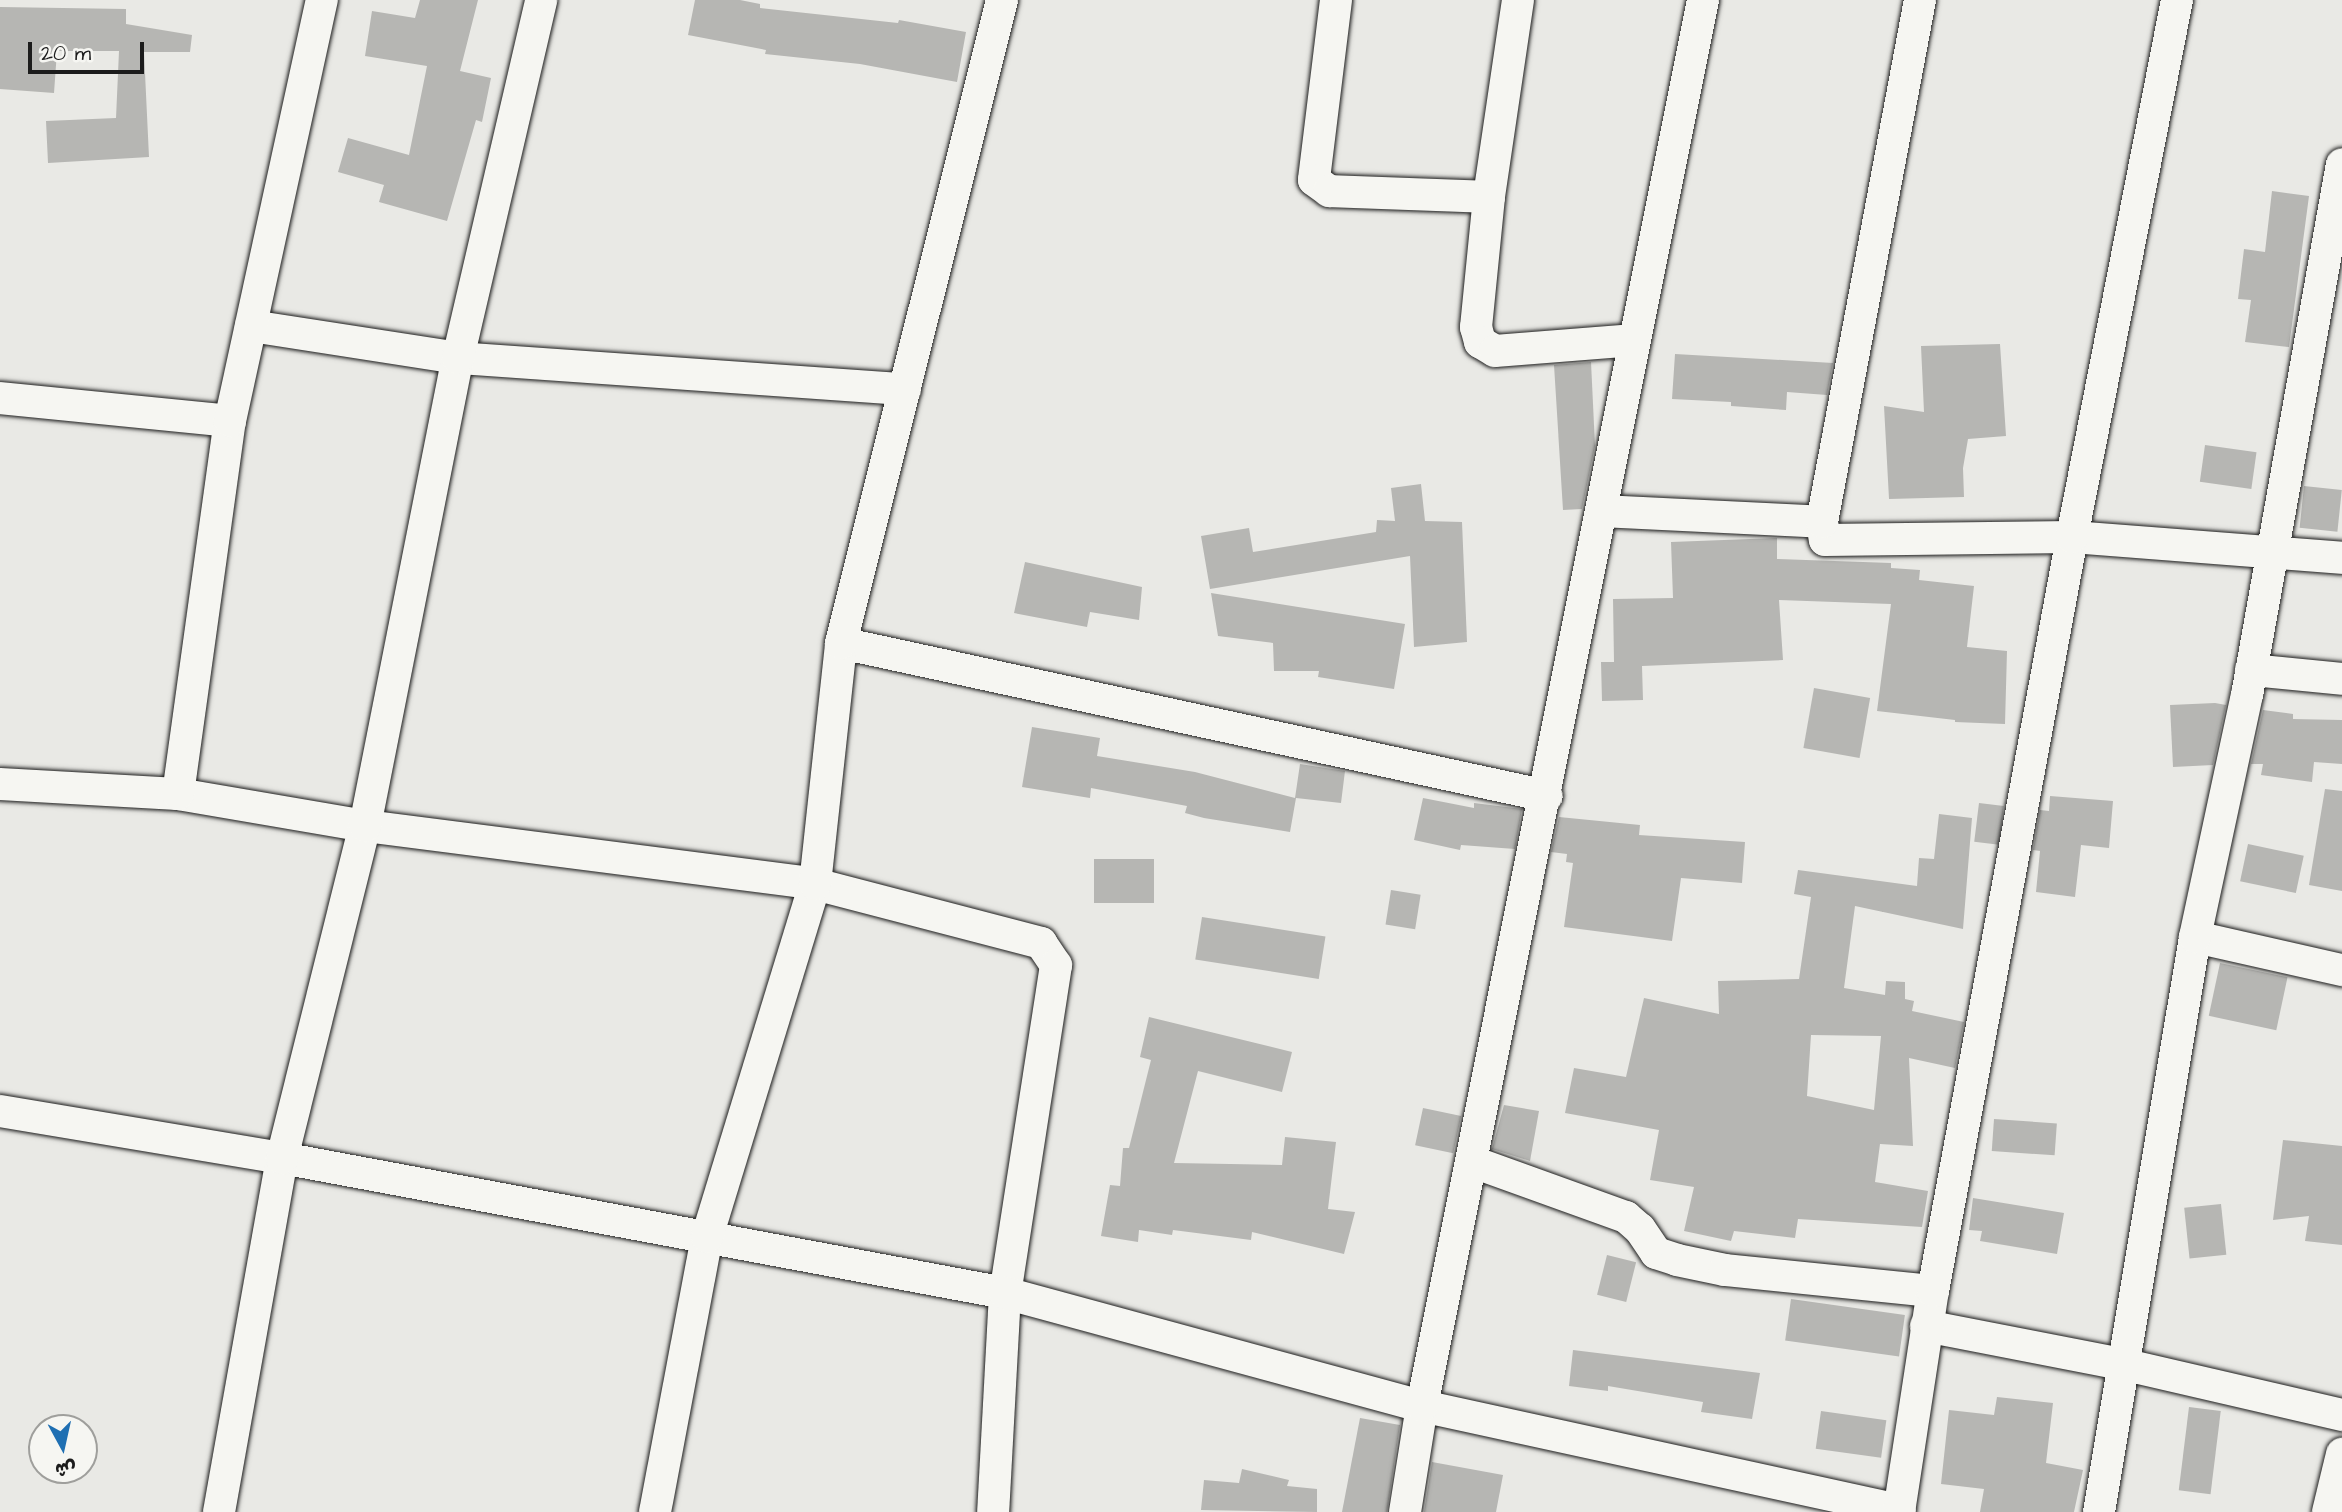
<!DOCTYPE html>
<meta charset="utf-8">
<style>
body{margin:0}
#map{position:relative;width:2342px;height:1512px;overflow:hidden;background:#e9e9e5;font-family:"Architects Daughter","Playpen Sans Arabic",sans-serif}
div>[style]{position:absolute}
.building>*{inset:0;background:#b6b6b3;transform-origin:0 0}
.roads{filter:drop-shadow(0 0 2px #1c1c1c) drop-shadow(0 0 2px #1c1c1c)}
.street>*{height:32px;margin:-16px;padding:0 16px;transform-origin:16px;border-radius:16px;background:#f6f6f2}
span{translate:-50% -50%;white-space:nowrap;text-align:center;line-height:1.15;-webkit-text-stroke:5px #f6f6f2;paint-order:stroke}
.north{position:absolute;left:28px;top:1414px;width:70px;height:70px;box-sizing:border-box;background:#f6f6f2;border:2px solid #9f9f9c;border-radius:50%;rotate:172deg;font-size:19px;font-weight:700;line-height:28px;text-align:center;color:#1c1c1c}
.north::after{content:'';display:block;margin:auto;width:24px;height:32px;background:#1f6fb2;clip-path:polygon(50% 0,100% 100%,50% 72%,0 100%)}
.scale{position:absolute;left:28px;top:42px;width:116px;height:32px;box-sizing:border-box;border:4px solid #1c1c1c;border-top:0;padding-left:9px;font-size:21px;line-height:24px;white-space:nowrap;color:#1c1c1c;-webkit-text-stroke:5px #f6f6f2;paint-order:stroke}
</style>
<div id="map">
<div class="building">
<i style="clip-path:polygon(420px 0,478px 0,460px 71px,491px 78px,482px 122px,476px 120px,447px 221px,379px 202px,384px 185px,338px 172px,348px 138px,409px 155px,427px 66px,365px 56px,372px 11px,415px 18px)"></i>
<i style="clip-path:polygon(695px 0,740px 0,760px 4px,760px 8px,898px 23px,899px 20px,966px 32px,957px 82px,860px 64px,765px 54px,766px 50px,688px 35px)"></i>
<i style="clip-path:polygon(0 7px,126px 9px,126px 24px,192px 35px,190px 52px,144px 52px,149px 157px,48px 163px,46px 121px,116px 118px,119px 51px,57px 51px,54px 93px,0 89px)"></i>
<i style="clip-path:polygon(2272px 191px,2309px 196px,2289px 347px,2245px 342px,2251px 300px,2238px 299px,2244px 249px,2265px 252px)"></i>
<i style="clip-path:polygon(2000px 344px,2006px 436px,1968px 439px,1963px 468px,1964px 497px,1889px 499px,1884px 406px,1924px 412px,1921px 346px)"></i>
<i style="clip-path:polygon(1675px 354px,1833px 363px,1827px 395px,1787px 392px,1786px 410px,1731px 406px,1731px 402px,1672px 399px)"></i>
<i style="clip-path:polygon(1591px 362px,1595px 446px,1582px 509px,1563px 510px,1554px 365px)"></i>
<i style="left:2205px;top:445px;width:52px;height:37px;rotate:8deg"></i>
<i style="clip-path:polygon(1421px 484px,1425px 521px,1462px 522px,1467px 642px,1414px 647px,1410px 556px,1210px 589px,1201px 536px,1249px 528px,1253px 552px,1376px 532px,1377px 520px,1395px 521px,1391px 488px)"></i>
<i style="left:2304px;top:486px;width:38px;height:42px;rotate:6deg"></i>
<i style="clip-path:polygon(1777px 538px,1777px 559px,1891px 563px,1891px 568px,1920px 570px,1919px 580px,1974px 586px,1967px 647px,2007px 651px,2005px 724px,1955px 722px,1955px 720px,1877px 711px,1891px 604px,1779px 600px,1783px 660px,1642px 666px,1643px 700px,1602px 701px,1601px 662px,1614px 662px,1613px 599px,1673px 598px,1671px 542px)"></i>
<i style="clip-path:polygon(1025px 562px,1142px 587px,1139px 620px,1090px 612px,1087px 627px,1014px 613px)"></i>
<i style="clip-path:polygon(1211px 593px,1405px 624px,1394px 689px,1318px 677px,1319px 671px,1274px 671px,1273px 643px,1218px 636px)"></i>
<i style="left:1814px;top:688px;width:57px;height:61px;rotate:10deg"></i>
<i style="clip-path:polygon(2215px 703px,2226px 705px,2213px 765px,2173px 767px,2170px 705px)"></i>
<i style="clip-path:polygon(2263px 710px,2293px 714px,2293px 719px,2342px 720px,2342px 764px,2314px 762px,2312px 782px,2261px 775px,2263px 764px,2251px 764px)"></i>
<i style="clip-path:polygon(1032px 727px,1100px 738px,1097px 756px,1195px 772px,1295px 798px,1300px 764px,1345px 771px,1341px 803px,1296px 798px,1290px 832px,1204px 818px,1185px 813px,1187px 806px,1091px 788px,1090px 798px,1022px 787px)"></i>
<i style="clip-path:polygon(2325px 789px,2342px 791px,2342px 891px,2309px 885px)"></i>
<i style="clip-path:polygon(2050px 796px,2113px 801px,2109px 848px,2081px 845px,2075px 897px,2036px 892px,2040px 851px,2033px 850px,2040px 810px,2049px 811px)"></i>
<i style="clip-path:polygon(1423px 798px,1474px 808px,1474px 803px,1522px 809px,1515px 849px,1461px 845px,1460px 850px,1414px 840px)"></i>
<i style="left:1979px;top:803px;width:25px;height:39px;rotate:7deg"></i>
<i style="clip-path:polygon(evenodd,1939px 814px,1972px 818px,1963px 929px,1855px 906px,1844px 988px,1885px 995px,1886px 981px,1905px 982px,1905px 999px,1914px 1001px,1912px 1011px,1964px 1022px,1955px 1068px,1909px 1058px,1913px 1146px,1880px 1144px,1875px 1182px,1928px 1191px,1922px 1227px,1798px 1219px,1795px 1238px,1734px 1231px,1731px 1241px,1684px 1231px,1694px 1187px,1650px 1180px,1659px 1130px,1565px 1113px,1574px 1068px,1626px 1077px,1644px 998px,1719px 1014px,1718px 981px,1799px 979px,1811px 897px,1794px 894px,1798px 870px,1917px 886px,1919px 858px,1934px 859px,1939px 814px,1811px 1035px,1881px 1036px,1874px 1110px,1807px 1096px,1811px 1035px)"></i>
<i style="clip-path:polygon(1559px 817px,1640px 825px,1639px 835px,1745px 842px,1742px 883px,1681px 878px,1672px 941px,1564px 927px,1573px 863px,1566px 862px,1567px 854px,1551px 852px)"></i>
<i style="left:2248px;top:844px;width:57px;height:38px;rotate:12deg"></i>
<i style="left:1094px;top:859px;width:60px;height:44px"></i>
<i style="left:1391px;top:890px;width:30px;height:35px;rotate:9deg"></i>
<i style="left:1202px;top:917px;width:125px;height:43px;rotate:9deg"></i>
<i style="left:2220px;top:963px;width:69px;height:54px;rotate:12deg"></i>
<i style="clip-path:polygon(1149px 1017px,1292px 1052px,1282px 1092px,1198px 1071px,1174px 1163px,1282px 1165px,1285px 1137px,1336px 1142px,1328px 1209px,1355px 1212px,1344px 1254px,1252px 1232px,1251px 1240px,1173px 1230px,1172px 1235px,1139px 1230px,1138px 1242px,1101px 1236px,1110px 1185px,1120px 1186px,1123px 1148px,1129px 1148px,1151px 1060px,1140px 1057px)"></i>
<i style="clip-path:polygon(1504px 1105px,1539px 1111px,1530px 1161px,1492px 1149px)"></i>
<i style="left:1423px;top:1108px;width:39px;height:38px;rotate:12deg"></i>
<i style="left:1994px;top:1119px;width:63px;height:32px;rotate:4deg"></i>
<i style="clip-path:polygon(2283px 1140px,2342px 1146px,2342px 1245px,2305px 1241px,2309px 1216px,2273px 1220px)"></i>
<i style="clip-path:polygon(1973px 1198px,2064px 1213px,2057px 1254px,1980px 1241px,1982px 1231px,1969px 1230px)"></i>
<i style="left:2221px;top:1204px;width:51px;height:37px;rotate:84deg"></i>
<i style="left:1607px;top:1255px;width:30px;height:41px;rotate:14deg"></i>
<i style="left:1791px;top:1299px;width:115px;height:42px;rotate:8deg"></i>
<i style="clip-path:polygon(1573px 1350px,1760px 1373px,1752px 1419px,1701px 1412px,1703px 1402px,1608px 1386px,1608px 1391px,1569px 1386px)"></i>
<i style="clip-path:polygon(1997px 1397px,2053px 1403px,2046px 1463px,2083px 1470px,2074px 1512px,1980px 1512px,1984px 1489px,1941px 1484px,1949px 1410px,1994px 1415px)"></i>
<i style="left:2189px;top:1407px;width:32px;height:84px;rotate:7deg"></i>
<i style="left:1821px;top:1411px;width:66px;height:38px;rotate:8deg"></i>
<i style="clip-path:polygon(1360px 1418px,1400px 1425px,1387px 1512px,1342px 1512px)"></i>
<i style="clip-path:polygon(1432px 1462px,1503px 1475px,1496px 1512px,1424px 1512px)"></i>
<i style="clip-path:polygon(1242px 1469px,1289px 1480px,1287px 1486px,1317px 1489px,1317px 1512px,1201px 1510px,1204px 1480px,1239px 1483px)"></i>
</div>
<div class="roads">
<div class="street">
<i style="left:1336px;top:0;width:181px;rotate:97deg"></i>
<i style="left:1314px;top:180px;width:19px;rotate:36deg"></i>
<i style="left:1329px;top:191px;width:160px;rotate:2.1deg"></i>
<i style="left:1518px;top:0;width:199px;rotate:98.4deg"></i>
<i style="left:1489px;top:197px;width:131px;rotate:95.7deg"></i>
<i style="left:1476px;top:327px;width:16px;rotate:75deg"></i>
<i style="left:1480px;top:342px;width:17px;rotate:31deg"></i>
<i style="left:1495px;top:351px;width:140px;rotate:-4.5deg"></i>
<i style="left:251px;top:326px;width:209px;rotate:8.8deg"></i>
<i style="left:458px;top:358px;width:448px;rotate:4deg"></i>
<i style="left:0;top:398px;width:231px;rotate:5.7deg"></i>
<i style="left:1601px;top:511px;width:221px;rotate:2.8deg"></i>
<i style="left:1822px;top:522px;width:18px;rotate:81deg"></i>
<i style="left:1825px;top:540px;width:247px;rotate:-0.7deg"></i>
<i style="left:2072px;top:537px;width:271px;rotate:4.4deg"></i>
<i style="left:1822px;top:522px;width:531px;rotate:-79.37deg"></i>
<i style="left:841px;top:643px;width:722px;rotate:12.23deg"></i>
<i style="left:2251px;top:670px;width:91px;rotate:5.6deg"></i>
<i style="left:0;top:784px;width:178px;rotate:3.2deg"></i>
<i style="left:178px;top:794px;width:190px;rotate:9.7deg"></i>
<i style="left:365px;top:826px;width:454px;rotate:7.3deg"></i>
<i style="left:815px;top:884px;width:234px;rotate:14.6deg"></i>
<i style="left:1041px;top:943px;width:27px;rotate:56deg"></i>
<i style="left:1056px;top:965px;width:332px;rotate:98.8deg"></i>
<i style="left:1005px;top:1293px;width:219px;rotate:93.1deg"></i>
<i style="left:178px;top:794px;width:377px;rotate:-82.1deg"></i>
<i style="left:230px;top:421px;width:431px;rotate:-77.7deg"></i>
<i style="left:2195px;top:937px;width:151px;rotate:12.7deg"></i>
<i style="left:0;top:1111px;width:286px;rotate:9.5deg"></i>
<i style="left:282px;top:1158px;width:735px;rotate:10.58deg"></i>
<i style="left:1005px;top:1293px;width:432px;rotate:15.2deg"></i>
<i style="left:1422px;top:1406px;width:489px;rotate:12.3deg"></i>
<i style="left:1473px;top:1162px;width:163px;rotate:19.8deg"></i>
<i style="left:1626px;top:1217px;width:18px;rotate:41deg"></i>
<i style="left:1640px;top:1229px;width:29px;rotate:56deg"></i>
<i style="left:1656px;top:1253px;width:22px;rotate:18deg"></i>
<i style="left:1677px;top:1260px;width:49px;rotate:11.8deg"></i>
<i style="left:1725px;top:1270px;width:209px;rotate:5.8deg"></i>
<i style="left:1926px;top:1326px;width:204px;rotate:11deg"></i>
<i style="left:2126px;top:1365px;width:222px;rotate:13deg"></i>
<i style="left:219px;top:1512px;width:360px;rotate:-79.9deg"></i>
<i style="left:282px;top:1158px;width:342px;rotate:-76deg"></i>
<i style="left:365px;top:826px;width:477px;rotate:-78.8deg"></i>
<i style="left:458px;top:358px;width:367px;rotate:-76.9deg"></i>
<i style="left:655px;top:1512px;width:280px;rotate:-79.3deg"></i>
<i style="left:707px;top:1237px;width:369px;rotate:-73deg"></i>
<i style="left:815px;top:884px;width:242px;rotate:-83.8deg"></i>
<i style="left:841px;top:643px;width:663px;rotate:-75.94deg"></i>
<i style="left:1405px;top:1512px;width:107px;rotate:-80.9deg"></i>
<i style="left:1422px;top:1406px;width:1434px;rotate:-78.7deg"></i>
<i style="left:1899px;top:1512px;width:224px;rotate:-81.3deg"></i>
<i style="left:1933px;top:1291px;width:767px;rotate:-79.55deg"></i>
<i style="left:2072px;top:537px;width:547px;rotate:-78.94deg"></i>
<i style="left:2099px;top:1512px;width:583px;rotate:-80.52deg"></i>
<i style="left:2195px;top:937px;width:248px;rotate:-77.9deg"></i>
<i style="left:2247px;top:695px;width:539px;rotate:-79.86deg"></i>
<i style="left:2328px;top:1512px;width:60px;rotate:-76.4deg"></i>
</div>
</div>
<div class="north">ش</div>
<div class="scale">20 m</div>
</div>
